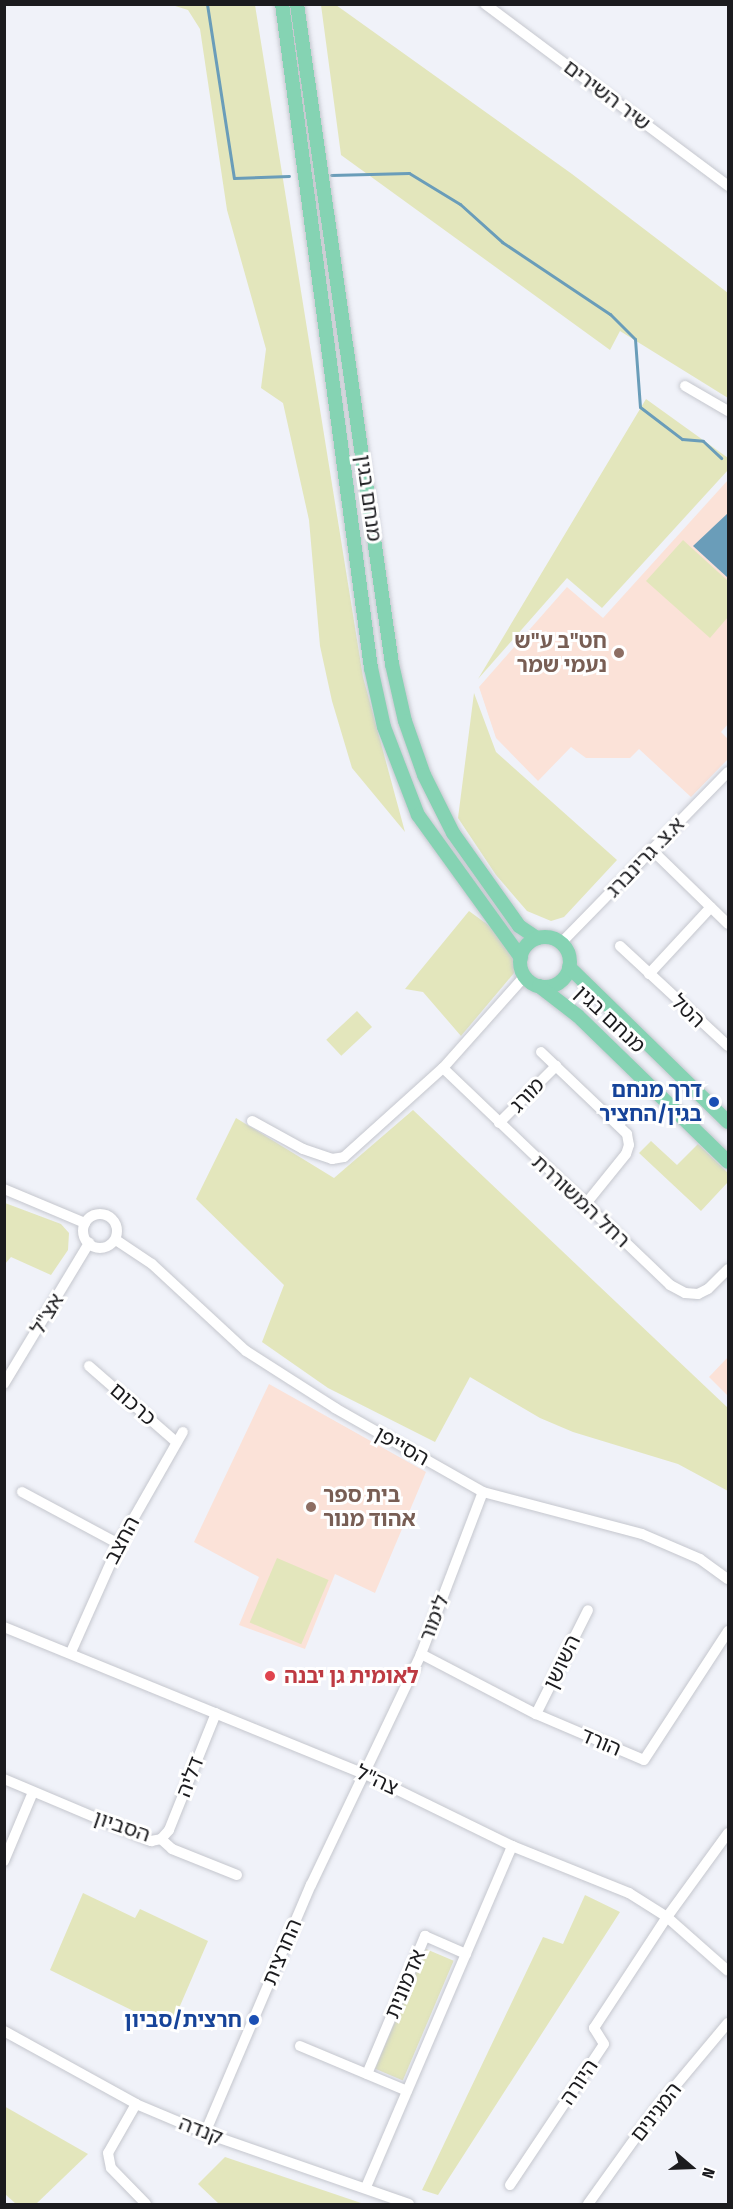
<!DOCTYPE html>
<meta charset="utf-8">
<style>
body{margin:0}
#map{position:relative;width:733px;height:2209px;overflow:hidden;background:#f0f2f9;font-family:"Fira Sans Condensed","Noto Sans Hebrew",sans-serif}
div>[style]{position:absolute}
.education>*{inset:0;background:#fbe2d8}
.green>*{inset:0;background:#e3e6bc;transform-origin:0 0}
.water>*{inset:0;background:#6a9db9}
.stream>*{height:3px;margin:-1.5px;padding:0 1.5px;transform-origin:1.5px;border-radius:1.5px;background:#6a9db9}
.roads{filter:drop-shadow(0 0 2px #c5c7ce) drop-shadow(0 0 2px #c5c7ce)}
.minor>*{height:10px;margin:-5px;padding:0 5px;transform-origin:5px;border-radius:5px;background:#fff}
.minor>.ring{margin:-5px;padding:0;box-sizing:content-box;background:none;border:10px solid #fff;border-radius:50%}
.major>*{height:14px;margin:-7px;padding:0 7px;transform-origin:7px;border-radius:7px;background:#85d3b3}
.major>.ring{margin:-7px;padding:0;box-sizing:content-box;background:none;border:14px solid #85d3b3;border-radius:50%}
.dots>*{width:16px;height:16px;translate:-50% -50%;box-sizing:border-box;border:3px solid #fff;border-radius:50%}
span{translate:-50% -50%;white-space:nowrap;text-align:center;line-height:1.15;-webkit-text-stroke:6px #fff;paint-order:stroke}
.street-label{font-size:21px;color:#1b1b1e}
.education-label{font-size:21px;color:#785e54;font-weight:700}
.right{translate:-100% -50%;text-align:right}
.left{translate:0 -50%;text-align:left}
.transit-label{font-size:21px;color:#164399;font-weight:700}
.health-label{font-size:21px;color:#be3a42;font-weight:700}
.frame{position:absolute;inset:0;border:6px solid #1b1b1e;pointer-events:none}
.north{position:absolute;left:661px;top:2137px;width:60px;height:60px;-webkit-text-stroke:4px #fff;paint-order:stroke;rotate:109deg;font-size:16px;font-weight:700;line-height:24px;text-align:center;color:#1b1b1e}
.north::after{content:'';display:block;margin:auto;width:21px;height:27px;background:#1b1b1e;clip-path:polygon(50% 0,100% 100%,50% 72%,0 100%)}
</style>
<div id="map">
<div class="education">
<i style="clip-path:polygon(728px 480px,728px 724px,721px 732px,728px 739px,728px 759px,691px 797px,639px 749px,630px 758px,586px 758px,571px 747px,538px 781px,496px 738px,479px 687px,567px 587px,603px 618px)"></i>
<i style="clip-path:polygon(728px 1357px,728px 1396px,709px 1377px)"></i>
<i style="clip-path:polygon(269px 1384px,426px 1472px,375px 1593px,335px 1574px,305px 1649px,239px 1625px,259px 1577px,194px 1542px)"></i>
</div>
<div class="green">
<i style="clip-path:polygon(172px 5px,255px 5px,363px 677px,405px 832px,352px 768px,332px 701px,320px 646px,309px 520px,283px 403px,261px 388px,266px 349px,227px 210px,200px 29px,188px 10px)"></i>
<i style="clip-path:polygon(321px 5px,336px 5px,572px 174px,728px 293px,728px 398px,620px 331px,610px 350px,341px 155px)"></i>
<i style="clip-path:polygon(646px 399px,728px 458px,728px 470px,602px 608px,567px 578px,478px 679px)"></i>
<i style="clip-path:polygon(683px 540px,728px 581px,728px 617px,710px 638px,646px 581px)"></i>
<i style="clip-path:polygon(474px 693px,496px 752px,617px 860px,564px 917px,551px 921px,527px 911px,496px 875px,458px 818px)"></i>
<i style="clip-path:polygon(469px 911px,495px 930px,513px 952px,514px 973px,461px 1036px,423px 992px,405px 989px)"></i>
<i style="left:357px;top:1011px;width:22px;height:42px;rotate:47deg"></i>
<i style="clip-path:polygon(413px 1110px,728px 1408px,728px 1491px,678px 1464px,573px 1432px,540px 1418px,470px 1377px,435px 1442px,328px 1388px,262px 1342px,284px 1285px,196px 1199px,236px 1118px,334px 1178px)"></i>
<i style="clip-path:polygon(651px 1141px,677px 1165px,698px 1144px,728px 1173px,728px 1182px,701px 1211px,639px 1153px)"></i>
<i style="clip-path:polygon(5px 1203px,61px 1224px,69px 1233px,68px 1250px,51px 1275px,11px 1257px,5px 1264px)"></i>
<i style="left:277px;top:1558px;width:56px;height:70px;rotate:23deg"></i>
<i style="clip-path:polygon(83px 1893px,135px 1918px,140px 1909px,208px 1941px,170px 2029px,50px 1970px)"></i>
<i style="clip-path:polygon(585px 1895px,620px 1912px,438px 2195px,422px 2190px,543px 1937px,563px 1944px)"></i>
<i style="left:426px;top:1949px;width:30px;height:130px;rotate:23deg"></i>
<i style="clip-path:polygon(4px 2106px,88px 2154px,36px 2204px,16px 2204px,5px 2194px)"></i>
<i style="clip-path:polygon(225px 2157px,364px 2204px,219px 2204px,198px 2184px)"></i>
</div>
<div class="water">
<i style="clip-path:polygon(728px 513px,728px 578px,693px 546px)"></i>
</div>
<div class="stream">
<i style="left:207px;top:4px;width:176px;rotate:81.2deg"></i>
<i style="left:234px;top:178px;width:55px;rotate:-2.1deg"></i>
<i style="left:331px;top:175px;width:78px;rotate:-1.5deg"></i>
<i style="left:409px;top:173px;width:60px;rotate:31.3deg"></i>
<i style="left:460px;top:204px;width:57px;rotate:42.1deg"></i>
<i style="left:502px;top:242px;width:130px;rotate:33.7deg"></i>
<i style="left:610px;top:314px;width:35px;rotate:45deg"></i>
<i style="left:635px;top:339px;width:68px;rotate:85.8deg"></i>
<i style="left:640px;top:407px;width:53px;rotate:37.3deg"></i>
<i style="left:682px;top:439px;width:21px;rotate:5deg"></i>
<i style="left:703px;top:441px;width:25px;rotate:43deg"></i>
</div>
<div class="roads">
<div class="minor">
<i style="left:485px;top:4px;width:304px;rotate:36.8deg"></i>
<i style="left:685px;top:386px;width:50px;rotate:30.2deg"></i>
<i style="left:652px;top:850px;width:106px;rotate:44.2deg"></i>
<i style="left:561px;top:943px;width:239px;rotate:-45.7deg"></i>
<i style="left:620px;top:946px;width:147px;rotate:42.8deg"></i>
<i style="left:649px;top:974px;width:91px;rotate:-47.2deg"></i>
<i style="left:541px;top:1052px;width:119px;rotate:43.6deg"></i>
<i style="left:627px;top:1134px;width:11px;rotate:80deg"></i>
<i style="left:629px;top:1145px;width:9px;rotate:108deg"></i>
<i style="left:626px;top:1154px;width:67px;rotate:128.9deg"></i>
<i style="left:443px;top:1068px;width:314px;rotate:43.7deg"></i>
<i style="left:670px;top:1285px;width:17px;rotate:28deg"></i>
<i style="left:685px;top:1293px;width:13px;rotate:4deg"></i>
<i style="left:698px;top:1294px;width:11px;rotate:-27deg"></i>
<i style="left:708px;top:1289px;width:28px;rotate:-45deg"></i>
<i style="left:252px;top:1121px;width:58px;rotate:28.8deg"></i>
<i style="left:303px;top:1149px;width:31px;rotate:19deg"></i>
<i style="left:332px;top:1159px;width:12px;rotate:-9deg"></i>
<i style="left:344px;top:1157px;width:133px;rotate:-42deg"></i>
<i style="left:443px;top:1068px;width:123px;rotate:-48.3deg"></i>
<i style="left:499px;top:1123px;width:81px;rotate:-45deg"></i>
<i style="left:4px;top:1189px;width:88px;rotate:22.8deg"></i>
<i class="ring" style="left:83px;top:1214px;width:24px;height:24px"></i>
<i style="left:116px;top:1240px;width:43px;rotate:33.7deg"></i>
<i style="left:152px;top:1264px;width:128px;rotate:42.8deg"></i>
<i style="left:246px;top:1351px;width:106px;rotate:32.6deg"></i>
<i style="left:335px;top:1408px;width:170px;rotate:29.6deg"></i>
<i style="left:483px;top:1492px;width:164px;rotate:14.8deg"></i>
<i style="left:642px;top:1534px;width:63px;rotate:23.3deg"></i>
<i style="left:700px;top:1559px;width:34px;rotate:36deg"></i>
<i style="left:89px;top:1366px;width:116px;rotate:41.1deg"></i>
<i style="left:4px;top:1384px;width:165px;rotate:-58.9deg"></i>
<i style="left:22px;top:1492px;width:110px;rotate:28.2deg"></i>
<i style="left:4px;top:1627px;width:390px;rotate:22.2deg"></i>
<i style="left:365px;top:1774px;width:164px;rotate:26.1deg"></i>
<i style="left:512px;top:1846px;width:126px;rotate:21.9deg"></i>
<i style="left:629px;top:1893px;width:45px;rotate:32.3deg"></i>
<i style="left:667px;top:1917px;width:81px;rotate:41.5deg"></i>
<i style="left:71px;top:1652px;width:118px;rotate:-66deg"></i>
<i style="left:119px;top:1544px;width:129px;rotate:-60.3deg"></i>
<i style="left:421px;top:1654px;width:130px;rotate:27.6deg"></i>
<i style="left:536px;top:1714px;width:117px;rotate:23.1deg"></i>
<i style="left:644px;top:1760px;width:154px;rotate:-56.9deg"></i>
<i style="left:536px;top:1714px;width:116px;rotate:-63.4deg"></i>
<i style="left:4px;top:1779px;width:160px;rotate:22.9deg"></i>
<i style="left:151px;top:1841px;width:10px;rotate:-11deg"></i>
<i style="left:161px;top:1839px;width:12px;rotate:-48deg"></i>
<i style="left:169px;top:1830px;width:126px;rotate:-68.1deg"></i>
<i style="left:161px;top:1839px;width:15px;rotate:42deg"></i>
<i style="left:172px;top:1849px;width:70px;rotate:21.8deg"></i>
<i style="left:4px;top:1861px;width:75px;rotate:-67.2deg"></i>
<i style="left:4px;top:2031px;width:151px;rotate:28.9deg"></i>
<i style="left:136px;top:2104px;width:75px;rotate:22.8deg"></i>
<i style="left:205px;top:2133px;width:216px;rotate:19.2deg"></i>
<i style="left:300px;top:2046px;width:116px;rotate:22.8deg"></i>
<i style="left:367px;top:2074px;width:150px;rotate:-67.2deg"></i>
<i style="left:425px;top:1936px;width:45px;rotate:23.7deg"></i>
<i style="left:136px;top:2104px;width:56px;rotate:119.7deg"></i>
<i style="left:108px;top:2153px;width:15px;rotate:79deg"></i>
<i style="left:111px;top:2168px;width:50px;rotate:45.8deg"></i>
<i style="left:205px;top:2133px;width:270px;rotate:-66.9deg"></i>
<i style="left:311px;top:1885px;width:256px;rotate:-64.5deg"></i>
<i style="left:421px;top:1654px;width:173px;rotate:-69.1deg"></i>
<i style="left:510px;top:2185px;width:169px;rotate:-56.3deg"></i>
<i style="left:604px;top:2044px;width:19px;rotate:-122deg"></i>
<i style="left:594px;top:2028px;width:133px;rotate:-56.7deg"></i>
<i style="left:667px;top:1917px;width:104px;rotate:-54deg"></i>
<i style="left:366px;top:2187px;width:371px;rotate:-66.8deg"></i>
<i style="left:588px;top:2204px;width:117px;rotate:-54.4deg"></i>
<i style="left:656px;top:2109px;width:112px;rotate:-50.1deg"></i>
</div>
<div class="major">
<i style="left:282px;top:4px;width:670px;rotate:82.37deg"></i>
<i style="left:371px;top:668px;width:60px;rotate:77.6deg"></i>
<i style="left:384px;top:727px;width:94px;rotate:68.9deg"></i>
<i style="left:418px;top:815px;width:176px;rotate:54.2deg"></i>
<i style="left:297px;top:4px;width:667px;rotate:81.81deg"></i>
<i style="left:392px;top:664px;width:58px;rotate:77.2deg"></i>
<i style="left:405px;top:721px;width:57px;rotate:70.6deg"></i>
<i style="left:424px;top:775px;width:65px;rotate:63.4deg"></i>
<i style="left:453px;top:833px;width:114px;rotate:54.6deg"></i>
<i style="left:519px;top:926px;width:22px;rotate:34deg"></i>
<i class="ring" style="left:520px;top:937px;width:36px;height:36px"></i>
<i style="left:569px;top:967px;width:222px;rotate:44.3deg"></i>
<i style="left:539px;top:986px;width:49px;rotate:37.6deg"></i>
<i style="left:578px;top:1016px;width:209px;rotate:44.2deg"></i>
</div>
</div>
<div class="dots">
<i style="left:619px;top:653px;background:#8d6e63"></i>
<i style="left:714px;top:1102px;background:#1a4fb4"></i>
<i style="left:311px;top:1507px;background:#8d6e63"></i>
<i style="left:270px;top:1676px;background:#e0444e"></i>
<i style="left:254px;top:2020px;background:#1a4fb4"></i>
</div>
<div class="street-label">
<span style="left:607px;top:95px;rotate:37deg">שיר השירים</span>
<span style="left:369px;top:498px;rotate:82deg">מנחם בגין</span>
<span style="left:645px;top:857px;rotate:-46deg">א.צ. גרינברג</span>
<span style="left:688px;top:1011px;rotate:44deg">הטל</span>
<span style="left:610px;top:1019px;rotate:43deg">מנחם בגין</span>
<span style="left:527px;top:1095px;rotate:-46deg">מורג</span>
<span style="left:581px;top:1201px;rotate:43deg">רחל המשוררת</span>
<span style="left:47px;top:1314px;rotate:-59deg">אצ"ל</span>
<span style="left:133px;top:1404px;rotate:41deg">כרכום</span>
<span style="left:402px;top:1446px;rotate:29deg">הסייפן</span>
<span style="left:122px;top:1540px;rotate:-62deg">החצב</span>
<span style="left:434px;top:1618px;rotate:-69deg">לימור</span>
<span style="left:562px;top:1662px;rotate:-64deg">השושן</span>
<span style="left:601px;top:1742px;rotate:23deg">הורד</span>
<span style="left:190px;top:1777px;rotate:-69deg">דליה</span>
<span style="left:377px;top:1780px;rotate:25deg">צה"ל</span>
<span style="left:122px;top:1826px;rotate:19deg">הסביון</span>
<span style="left:282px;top:1952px;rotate:-67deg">החרצית</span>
<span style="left:405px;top:1984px;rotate:-67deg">אדמונית</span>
<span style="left:579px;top:2082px;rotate:-56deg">היורה</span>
<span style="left:656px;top:2112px;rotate:-52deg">המגינים</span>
<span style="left:201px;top:2130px;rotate:21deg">קנדה</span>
</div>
<div class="education-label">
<span class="right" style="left:607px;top:653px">חט"ב ע"ש<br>נעמי שמר</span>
<span class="left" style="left:323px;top:1507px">בית ספר<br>אהוד מנור</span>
</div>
<div class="transit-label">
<span class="right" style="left:702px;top:1102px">דרך מנחם<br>בגין/החציר</span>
<span class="right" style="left:242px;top:2020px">חרצית/סביון</span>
</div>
<div class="health-label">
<span class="left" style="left:284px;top:1676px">לאומית גן יבנה</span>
</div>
<div class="frame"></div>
<div class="north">N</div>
</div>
